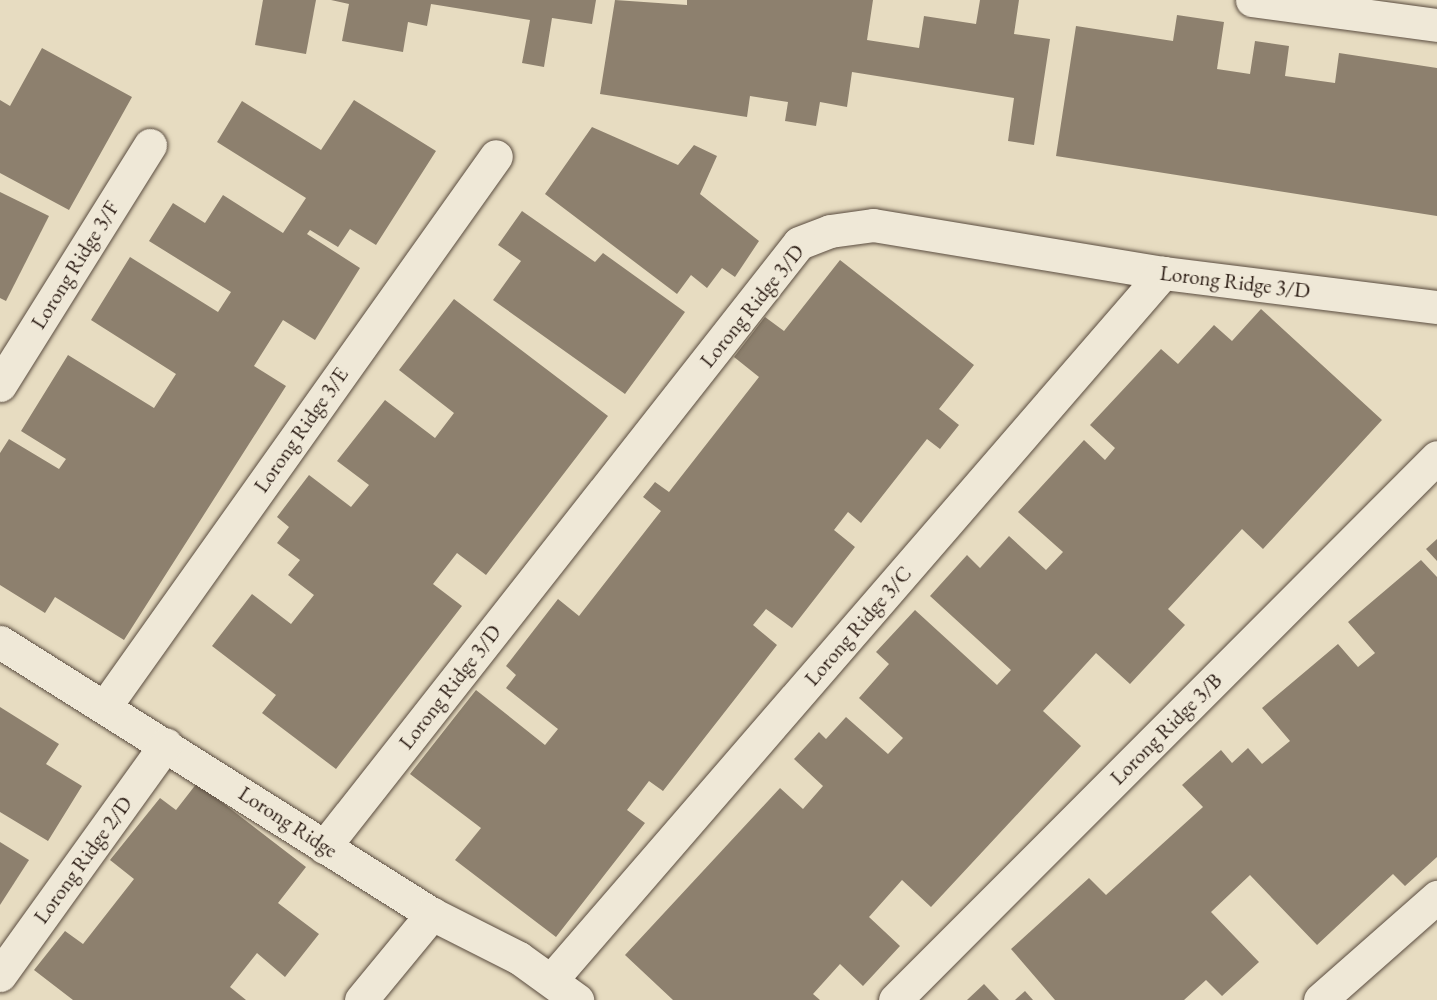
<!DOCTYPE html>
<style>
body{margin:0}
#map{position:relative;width:1437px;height:1000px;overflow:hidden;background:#e7dcc1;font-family:"EB Garamond",serif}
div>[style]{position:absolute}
.building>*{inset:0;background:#8d806e}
.roads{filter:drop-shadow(0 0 2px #5a4c3f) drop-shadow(0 0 2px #5a4c3f)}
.minor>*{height:33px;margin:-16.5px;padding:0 16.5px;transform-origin:16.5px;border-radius:16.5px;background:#efe8d7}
span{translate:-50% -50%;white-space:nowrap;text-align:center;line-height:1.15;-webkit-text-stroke:4.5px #efe8d7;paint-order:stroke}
.street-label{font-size:21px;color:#2b1c14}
</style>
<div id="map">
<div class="building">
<i style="clip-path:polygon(263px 0,316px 0,306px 54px,255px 45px)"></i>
<i style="clip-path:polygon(331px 0,596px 0,592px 24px,552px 18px,544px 67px,522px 63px,530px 20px,431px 4px,427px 26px,408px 22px,403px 52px,342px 41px,349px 4px)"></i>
<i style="clip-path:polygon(615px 0,687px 5px,687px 0,873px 0,867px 40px,919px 48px,924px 16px,976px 24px,980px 0,1019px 0,1014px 34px,1050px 39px,1034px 145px,1008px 141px,1014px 98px,852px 72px,847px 107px,820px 102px,816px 126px,785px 121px,788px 102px,750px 96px,747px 117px,600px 94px)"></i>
<i style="clip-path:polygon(1177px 15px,1224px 22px,1217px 69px,1250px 74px,1255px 41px,1289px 46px,1285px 76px,1335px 83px,1339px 53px,1437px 68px,1437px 216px,1056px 156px,1076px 26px,1173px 41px)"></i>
<i style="clip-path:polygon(42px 48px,132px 97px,69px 210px,0 173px,0 100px,10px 106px)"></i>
<i style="clip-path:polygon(354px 100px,436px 151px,376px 245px,350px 229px,338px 247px,310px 230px,307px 234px,360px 268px,315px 340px,283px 320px,254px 366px,286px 386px,124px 640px,55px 597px,45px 613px,0 585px,0 453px,9px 439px,59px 469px,66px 459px,21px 431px,68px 355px,154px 408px,176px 374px,91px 320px,130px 257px,218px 312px,231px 292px,149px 241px,173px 203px,205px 223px,223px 195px,283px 233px,306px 198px,217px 142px,242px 101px,321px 150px)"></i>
<i style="clip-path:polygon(592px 127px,678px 165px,694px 145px,717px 156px,700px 194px,759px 241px,735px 277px,722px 268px,707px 288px,691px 275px,677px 294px,545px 194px)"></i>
<i style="clip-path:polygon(0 192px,49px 216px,6px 301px,0 298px)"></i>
<i style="clip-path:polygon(522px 211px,595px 262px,603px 253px,685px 312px,625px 394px,493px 300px,521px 261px,498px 245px)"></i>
<i style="clip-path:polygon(840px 260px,974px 365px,939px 409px,959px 425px,940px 449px,927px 439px,861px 523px,848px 512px,834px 530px,855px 547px,792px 628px,766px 609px,753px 625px,777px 645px,663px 791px,649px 781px,627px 810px,645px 823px,556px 937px,455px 860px,481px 828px,410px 774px,476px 690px,545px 745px,558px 729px,506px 688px,516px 675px,506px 666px,558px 599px,579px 616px,661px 511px,643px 497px,655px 482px,669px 492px,759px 377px,734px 357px,765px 317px,784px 331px)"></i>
<i style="clip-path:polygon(454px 299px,608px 416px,486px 575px,457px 553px,433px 584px,462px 606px,336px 769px,262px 713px,276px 695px,212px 646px,252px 594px,291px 624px,314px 595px,288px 575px,300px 560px,277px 543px,289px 527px,277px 517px,309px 475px,351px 507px,369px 485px,337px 461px,385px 400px,435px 438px,454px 413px,399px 370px)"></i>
<i style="clip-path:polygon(1261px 309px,1382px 420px,1263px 549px,1242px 529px,1168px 609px,1185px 625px,1130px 684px,1096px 653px,1043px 711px,1081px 746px,931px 907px,902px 880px,869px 917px,900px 946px,863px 986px,840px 964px,813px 994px,820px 1000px,673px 1000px,625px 955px,780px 788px,803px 809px,823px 786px,794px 759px,819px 732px,826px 739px,846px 717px,888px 754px,903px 738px,859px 698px,889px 664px,876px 652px,915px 610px,997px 685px,1011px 670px,930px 596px,967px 555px,980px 568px,1009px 536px,1046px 570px,1063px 552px,1018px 512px,1084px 440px,1105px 460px,1115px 448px,1090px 425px,1161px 349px,1178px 364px,1214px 325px,1232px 341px)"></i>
<i style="clip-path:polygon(1437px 539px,1437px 561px,1426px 549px)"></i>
<i style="clip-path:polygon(1421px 560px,1437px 577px,1437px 857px,1405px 886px,1393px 874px,1317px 945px,1250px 875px,1211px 912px,1259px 962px,1222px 996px,1206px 980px,1184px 1000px,1055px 1000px,1011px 949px,1089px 878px,1106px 895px,1203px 807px,1182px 785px,1221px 750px,1232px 763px,1248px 748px,1262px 764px,1290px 741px,1262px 708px,1338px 644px,1358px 667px,1375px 653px,1348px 622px)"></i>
<i style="clip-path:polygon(0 707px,59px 744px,46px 764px,82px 786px,48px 841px,0 812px)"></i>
<i style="clip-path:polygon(197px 783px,306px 867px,278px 903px,319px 934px,285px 977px,257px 953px,230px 987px,246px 1000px,73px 1000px,34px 970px,65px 931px,83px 944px,134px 879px,110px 860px,160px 798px,176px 810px)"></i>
<i style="clip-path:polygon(0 842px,29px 860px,0 905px)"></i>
<i style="clip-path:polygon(984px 984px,999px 1000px,967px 1000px)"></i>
<i style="clip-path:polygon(1025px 991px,1033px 1000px,1015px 1000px)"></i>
</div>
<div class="roads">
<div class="minor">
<i style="left:1252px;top:0;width:187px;rotate:7.7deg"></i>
<i style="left:0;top:385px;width:283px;rotate:-58deg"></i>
<i style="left:0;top:642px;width:510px;rotate:32.2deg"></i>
<i style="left:432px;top:914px;width:97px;rotate:26.8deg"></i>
<i style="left:519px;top:958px;width:72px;rotate:35.9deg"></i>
<i style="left:106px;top:705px;width:673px;rotate:-54.61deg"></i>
<i style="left:324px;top:847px;width:768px;rotate:-51.82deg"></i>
<i style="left:799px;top:243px;width:33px;rotate:-21deg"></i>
<i style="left:830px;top:231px;width:43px;rotate:-7.9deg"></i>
<i style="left:873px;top:225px;width:294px;rotate:9.4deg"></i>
<i style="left:1163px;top:273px;width:276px;rotate:7.1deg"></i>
<i style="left:0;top:975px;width:284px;rotate:-54.3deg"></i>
<i style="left:552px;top:979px;width:934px;rotate:-49.13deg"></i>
<i style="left:361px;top:1000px;width:112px;rotate:-50.5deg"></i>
<i style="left:895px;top:1000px;width:767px;rotate:-45.05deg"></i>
<i style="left:1320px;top:1000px;width:156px;rotate:-41.4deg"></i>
</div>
</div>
<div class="street-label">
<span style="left:75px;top:265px;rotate:-58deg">Lorong Ridge 3/F</span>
<span style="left:1235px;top:282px;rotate:7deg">Lorong Ridge 3/D</span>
<span style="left:752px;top:306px;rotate:-51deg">Lorong Ridge 3/D</span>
<span style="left:301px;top:430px;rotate:-55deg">Lorong Ridge 3/E</span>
<span style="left:858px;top:626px;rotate:-49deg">Lorong Ridge 3/C</span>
<span style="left:450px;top:687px;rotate:-52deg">Lorong Ridge 3/D</span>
<span style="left:1166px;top:729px;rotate:-45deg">Lorong Ridge 3/B</span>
<span style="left:288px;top:822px;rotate:33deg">Lorong Ridge</span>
<span style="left:83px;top:860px;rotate:-54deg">Lorong Ridge 2/D</span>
</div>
</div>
